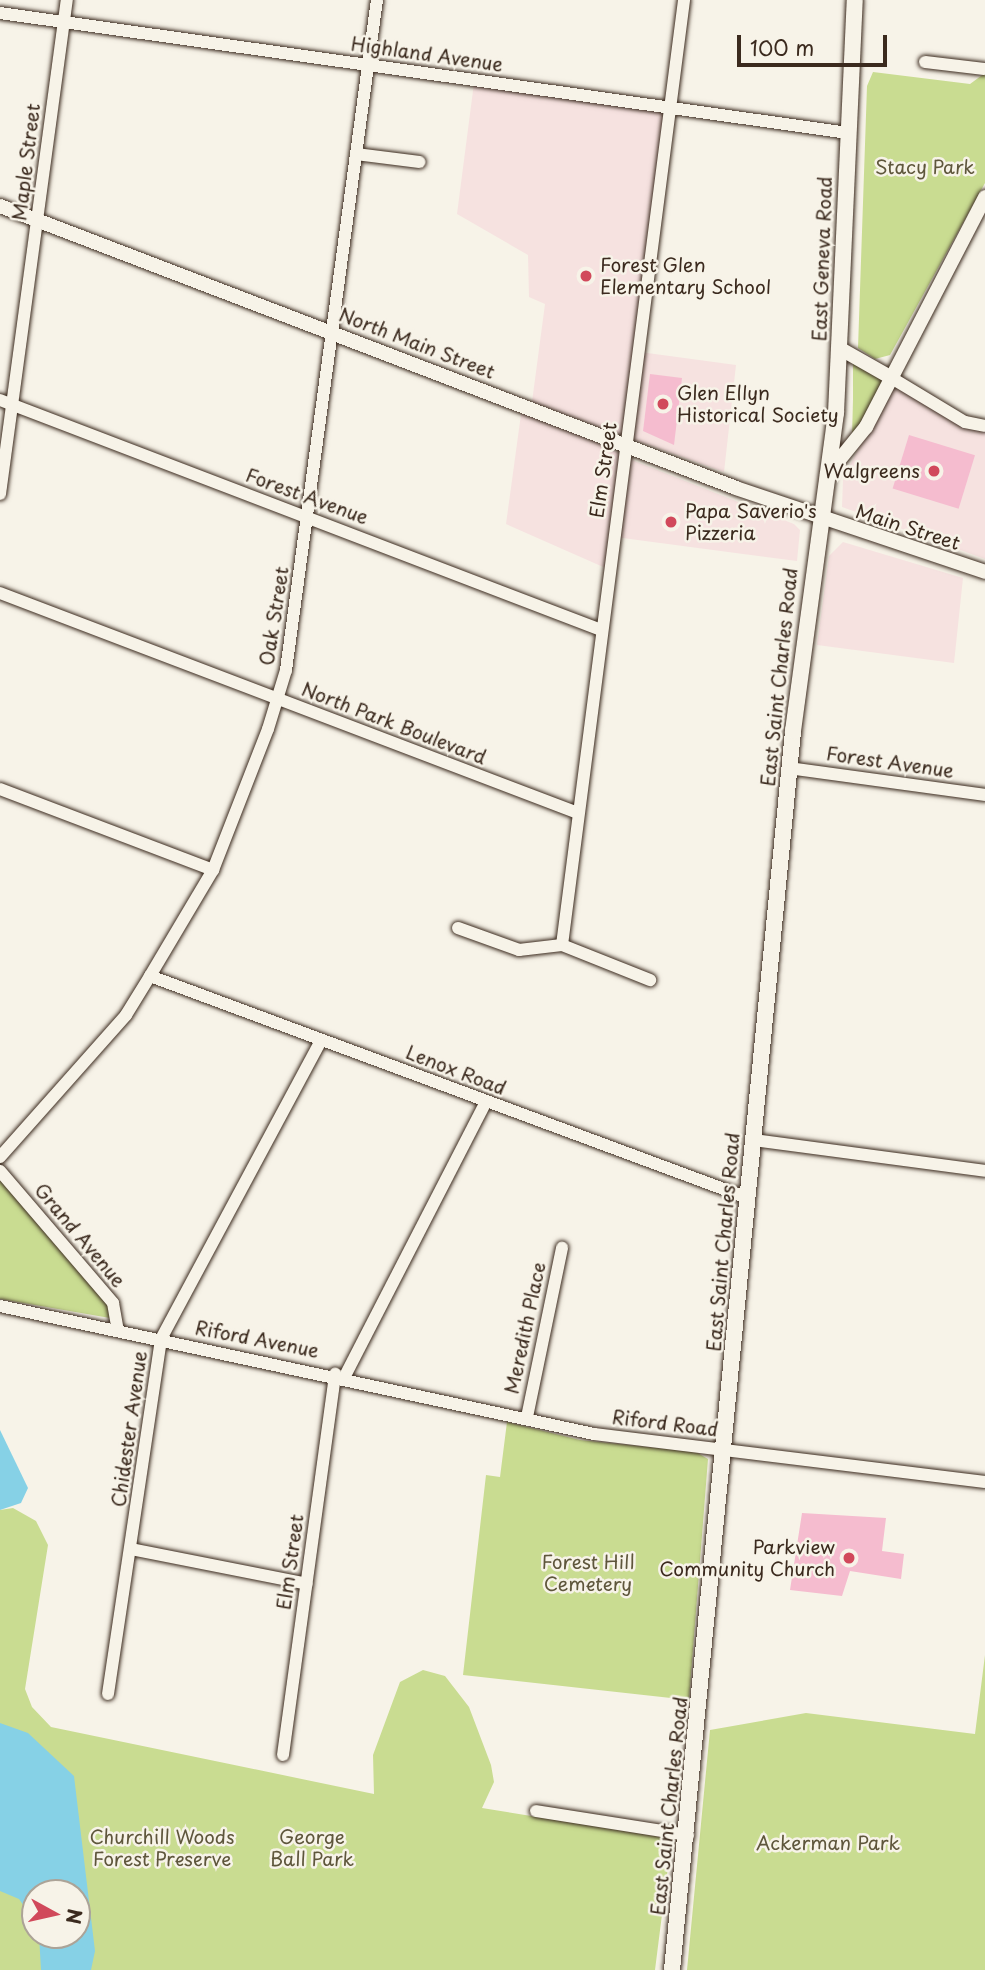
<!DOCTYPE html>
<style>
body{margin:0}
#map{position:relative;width:985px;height:1970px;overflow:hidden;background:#f7f3e8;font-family:"Playpen Sans",sans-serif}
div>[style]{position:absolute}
.built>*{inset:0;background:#f6e2e0}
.green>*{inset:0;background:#c9dc91}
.water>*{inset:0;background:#86d1e6}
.building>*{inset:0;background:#f5bccf;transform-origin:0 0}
.roads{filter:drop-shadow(0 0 2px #3b2a1e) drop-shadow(0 0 2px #3b2a1e)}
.minor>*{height:12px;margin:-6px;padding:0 6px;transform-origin:6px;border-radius:6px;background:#f7f3e8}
.tertiary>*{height:14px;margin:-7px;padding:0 7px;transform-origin:7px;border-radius:7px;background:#f7f3e8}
.secondary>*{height:16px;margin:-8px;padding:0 8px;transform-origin:8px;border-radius:8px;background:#f7f3e8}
.dots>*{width:19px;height:19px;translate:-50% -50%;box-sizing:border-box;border:4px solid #f7f3e8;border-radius:50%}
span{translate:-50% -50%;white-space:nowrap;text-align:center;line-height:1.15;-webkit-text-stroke:5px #f7f3e8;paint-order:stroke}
.street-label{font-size:19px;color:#3b2a1e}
.park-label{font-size:19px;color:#5e563b}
.poi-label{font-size:19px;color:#3b2a1e}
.left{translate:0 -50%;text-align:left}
.right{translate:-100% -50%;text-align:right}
.north{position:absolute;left:21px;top:1879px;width:70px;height:70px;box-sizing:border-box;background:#f7f3e8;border:2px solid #aca397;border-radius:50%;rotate:98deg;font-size:19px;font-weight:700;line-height:28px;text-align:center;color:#3b2a1e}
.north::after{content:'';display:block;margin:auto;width:24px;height:32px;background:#d1495b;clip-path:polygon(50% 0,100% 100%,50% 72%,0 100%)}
.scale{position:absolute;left:737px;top:35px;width:150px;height:32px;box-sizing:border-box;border:4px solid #3b2a1e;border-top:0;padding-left:9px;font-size:21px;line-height:24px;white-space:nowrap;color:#3b2a1e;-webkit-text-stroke:5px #f7f3e8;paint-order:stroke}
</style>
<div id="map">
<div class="built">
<i style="clip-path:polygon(474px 83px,666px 110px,623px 436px,532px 402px,545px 304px,529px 297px,528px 255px,457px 214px)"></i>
<i style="clip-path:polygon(640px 352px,736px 365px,724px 472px,629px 438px)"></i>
<i style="clip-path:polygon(893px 380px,985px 425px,985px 559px,842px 507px,843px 479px)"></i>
<i style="clip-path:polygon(522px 407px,637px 462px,794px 524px,800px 530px,797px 561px,615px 537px,610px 570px,506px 524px)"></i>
<i style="clip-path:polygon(843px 542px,963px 578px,954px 663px,817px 645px,829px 556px)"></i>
</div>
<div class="green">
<i style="clip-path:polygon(873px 72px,970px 84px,985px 73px,985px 183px,890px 355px,875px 359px,858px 348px,867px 86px)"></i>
<i style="clip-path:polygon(853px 361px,884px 381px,852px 437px,853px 399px)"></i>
<i style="clip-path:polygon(0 1179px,111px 1309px,110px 1318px,0 1299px)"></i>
<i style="clip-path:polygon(507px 1422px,580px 1440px,696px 1452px,708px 1459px,689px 1700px,463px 1675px,486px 1475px,500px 1477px)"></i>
<i style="clip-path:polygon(evenodd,13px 1508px,36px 1521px,48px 1545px,25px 1689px,32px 1707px,51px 1727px,374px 1794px,373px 1755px,400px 1682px,423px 1670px,445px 1676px,469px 1707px,491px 1765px,494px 1782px,482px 1808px,667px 1838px,671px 1843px,655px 1970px,0 1970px,0 1510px,13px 1508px,35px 1893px,77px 1893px,77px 1935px,35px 1935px,35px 1893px)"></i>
<i style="clip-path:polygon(985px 1655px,985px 1970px,687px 1970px,710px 1730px,806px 1713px,975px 1734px)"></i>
</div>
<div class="water">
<i style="clip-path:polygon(0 1430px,28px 1488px,21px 1503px,0 1510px)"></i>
<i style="clip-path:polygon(0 1723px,28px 1733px,74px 1776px,95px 1951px,91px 1970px,41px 1970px,39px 1935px,77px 1935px,77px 1893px,35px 1893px,35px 1922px,19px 1899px,0 1891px)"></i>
</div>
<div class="building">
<i style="clip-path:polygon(650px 374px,682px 378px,674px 445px,643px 431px)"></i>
<i style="left:909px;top:435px;width:69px;height:56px;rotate:17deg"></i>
<i style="clip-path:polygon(802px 1513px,886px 1518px,882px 1551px,904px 1554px,901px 1579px,850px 1571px,842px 1596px,790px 1590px)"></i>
</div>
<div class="roads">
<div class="minor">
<i style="left:0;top:13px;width:857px;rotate:8.05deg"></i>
<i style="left:925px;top:62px;width:60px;rotate:6.7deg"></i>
<i style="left:356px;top:154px;width:64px;rotate:7.2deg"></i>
<i style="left:890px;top:377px;width:87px;rotate:31deg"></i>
<i style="left:965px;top:422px;width:20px;rotate:11deg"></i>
<i style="left:0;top:400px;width:644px;rotate:20.94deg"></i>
<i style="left:0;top:494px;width:499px;rotate:-82.3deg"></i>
<i style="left:0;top:593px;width:618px;rotate:20.84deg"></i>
<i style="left:789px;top:768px;width:198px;rotate:7.8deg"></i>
<i style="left:0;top:789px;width:228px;rotate:20.8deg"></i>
<i style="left:458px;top:928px;width:65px;rotate:19.8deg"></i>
<i style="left:519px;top:950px;width:43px;rotate:-6.6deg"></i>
<i style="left:562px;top:945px;width:953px;rotate:-82.64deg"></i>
<i style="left:562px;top:945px;width:95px;rotate:21.7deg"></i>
<i style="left:150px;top:976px;width:638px;rotate:20.37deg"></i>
<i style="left:754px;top:1140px;width:233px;rotate:7.6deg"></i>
<i style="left:0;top:1157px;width:190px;rotate:-48.4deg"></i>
<i style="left:126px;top:1015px;width:46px;rotate:-58.4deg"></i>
<i style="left:150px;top:976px;width:123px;rotate:-59.3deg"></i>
<i style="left:213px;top:870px;width:151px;rotate:-68.7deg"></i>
<i style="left:268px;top:729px;width:62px;rotate:-73deg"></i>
<i style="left:286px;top:670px;width:676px;rotate:-82.27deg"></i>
<i style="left:0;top:1171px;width:174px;rotate:49.4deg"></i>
<i style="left:113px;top:1303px;width:27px;rotate:80deg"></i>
<i style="left:0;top:1306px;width:608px;rotate:12.16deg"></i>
<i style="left:594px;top:1434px;width:394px;rotate:7deg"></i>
<i style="left:345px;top:1376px;width:308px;rotate:-62.8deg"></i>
<i style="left:527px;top:1417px;width:173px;rotate:-78.3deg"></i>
<i style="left:131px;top:1549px;width:179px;rotate:11.2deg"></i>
<i style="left:108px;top:1694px;width:359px;rotate:-81.5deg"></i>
<i style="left:161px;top:1339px;width:339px;rotate:-61.8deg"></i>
<i style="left:283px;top:1755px;width:385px;rotate:-82.2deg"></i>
<i style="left:536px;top:1811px;width:154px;rotate:9deg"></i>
</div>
<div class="tertiary">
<i style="left:0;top:206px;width:788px;rotate:20.96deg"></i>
<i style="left:736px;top:488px;width:263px;rotate:18.6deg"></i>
<i style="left:839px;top:348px;width:59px;rotate:29.6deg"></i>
<i style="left:827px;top:475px;width:62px;rotate:-50.9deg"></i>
<i style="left:866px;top:427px;width:259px;rotate:-62.6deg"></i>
</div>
<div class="secondary">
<i style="left:672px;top:1970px;width:1245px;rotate:-84.42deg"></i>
<i style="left:793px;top:731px;width:321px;rotate:-82.3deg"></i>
<i style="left:836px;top:413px;width:413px;rotate:-87.4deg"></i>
</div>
</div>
<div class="dots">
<i style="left:586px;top:276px;background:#d1495b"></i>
<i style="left:663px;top:404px;background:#d1495b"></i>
<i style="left:934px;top:471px;background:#d1495b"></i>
<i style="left:671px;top:522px;background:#d1495b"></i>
<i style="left:849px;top:1558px;background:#d1495b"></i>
</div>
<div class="street-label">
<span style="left:427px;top:54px;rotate:8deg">Highland Avenue</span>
<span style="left:26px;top:162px;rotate:-83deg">Maple Street</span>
<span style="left:822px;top:259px;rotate:-88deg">East Geneva Road</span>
<span style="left:417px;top:343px;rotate:21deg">North Main Street</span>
<span style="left:603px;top:470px;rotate:-82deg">Elm Street</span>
<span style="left:307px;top:496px;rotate:20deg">Forest Avenue</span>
<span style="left:908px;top:527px;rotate:18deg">Main Street</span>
<span style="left:274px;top:616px;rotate:-81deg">Oak Street</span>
<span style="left:779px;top:677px;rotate:-84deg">East Saint Charles Road</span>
<span style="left:394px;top:723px;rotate:21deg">North Park Boulevard</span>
<span style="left:890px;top:762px;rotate:8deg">Forest Avenue</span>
<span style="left:456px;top:1070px;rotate:21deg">Lenox Road</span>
<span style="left:80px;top:1235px;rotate:50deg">Grand Avenue</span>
<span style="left:723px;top:1242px;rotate:-85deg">East Saint Charles Road</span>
<span style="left:525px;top:1328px;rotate:-78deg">Meredith Place</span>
<span style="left:257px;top:1339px;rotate:11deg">Riford Avenue</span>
<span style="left:665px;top:1423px;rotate:7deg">Riford Road</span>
<span style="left:129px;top:1429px;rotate:-82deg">Chidester Avenue</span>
<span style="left:290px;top:1562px;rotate:-82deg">Elm Street</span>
<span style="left:669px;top:1806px;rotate:-84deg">East Saint Charles Road</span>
</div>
<div class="park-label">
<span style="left:925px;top:167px">Stacy Park</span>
<span style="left:588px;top:1573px">Forest Hill<br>Cemetery</span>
<span style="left:162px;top:1848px">Churchill Woods<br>Forest Preserve</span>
<span style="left:312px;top:1848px">George<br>Ball Park</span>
<span style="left:828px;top:1843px">Ackerman Park</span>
</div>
<div class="poi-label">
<span class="left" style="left:600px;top:276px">Forest Glen<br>Elementary School</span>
<span class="left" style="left:677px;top:404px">Glen Ellyn<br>Historical Society</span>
<span class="right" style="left:920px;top:471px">Walgreens</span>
<span class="left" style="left:685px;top:522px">Papa Saverio's<br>Pizzeria</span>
<span class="right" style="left:835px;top:1558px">Parkview<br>Community Church</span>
</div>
<div class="north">N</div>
<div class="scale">100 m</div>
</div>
